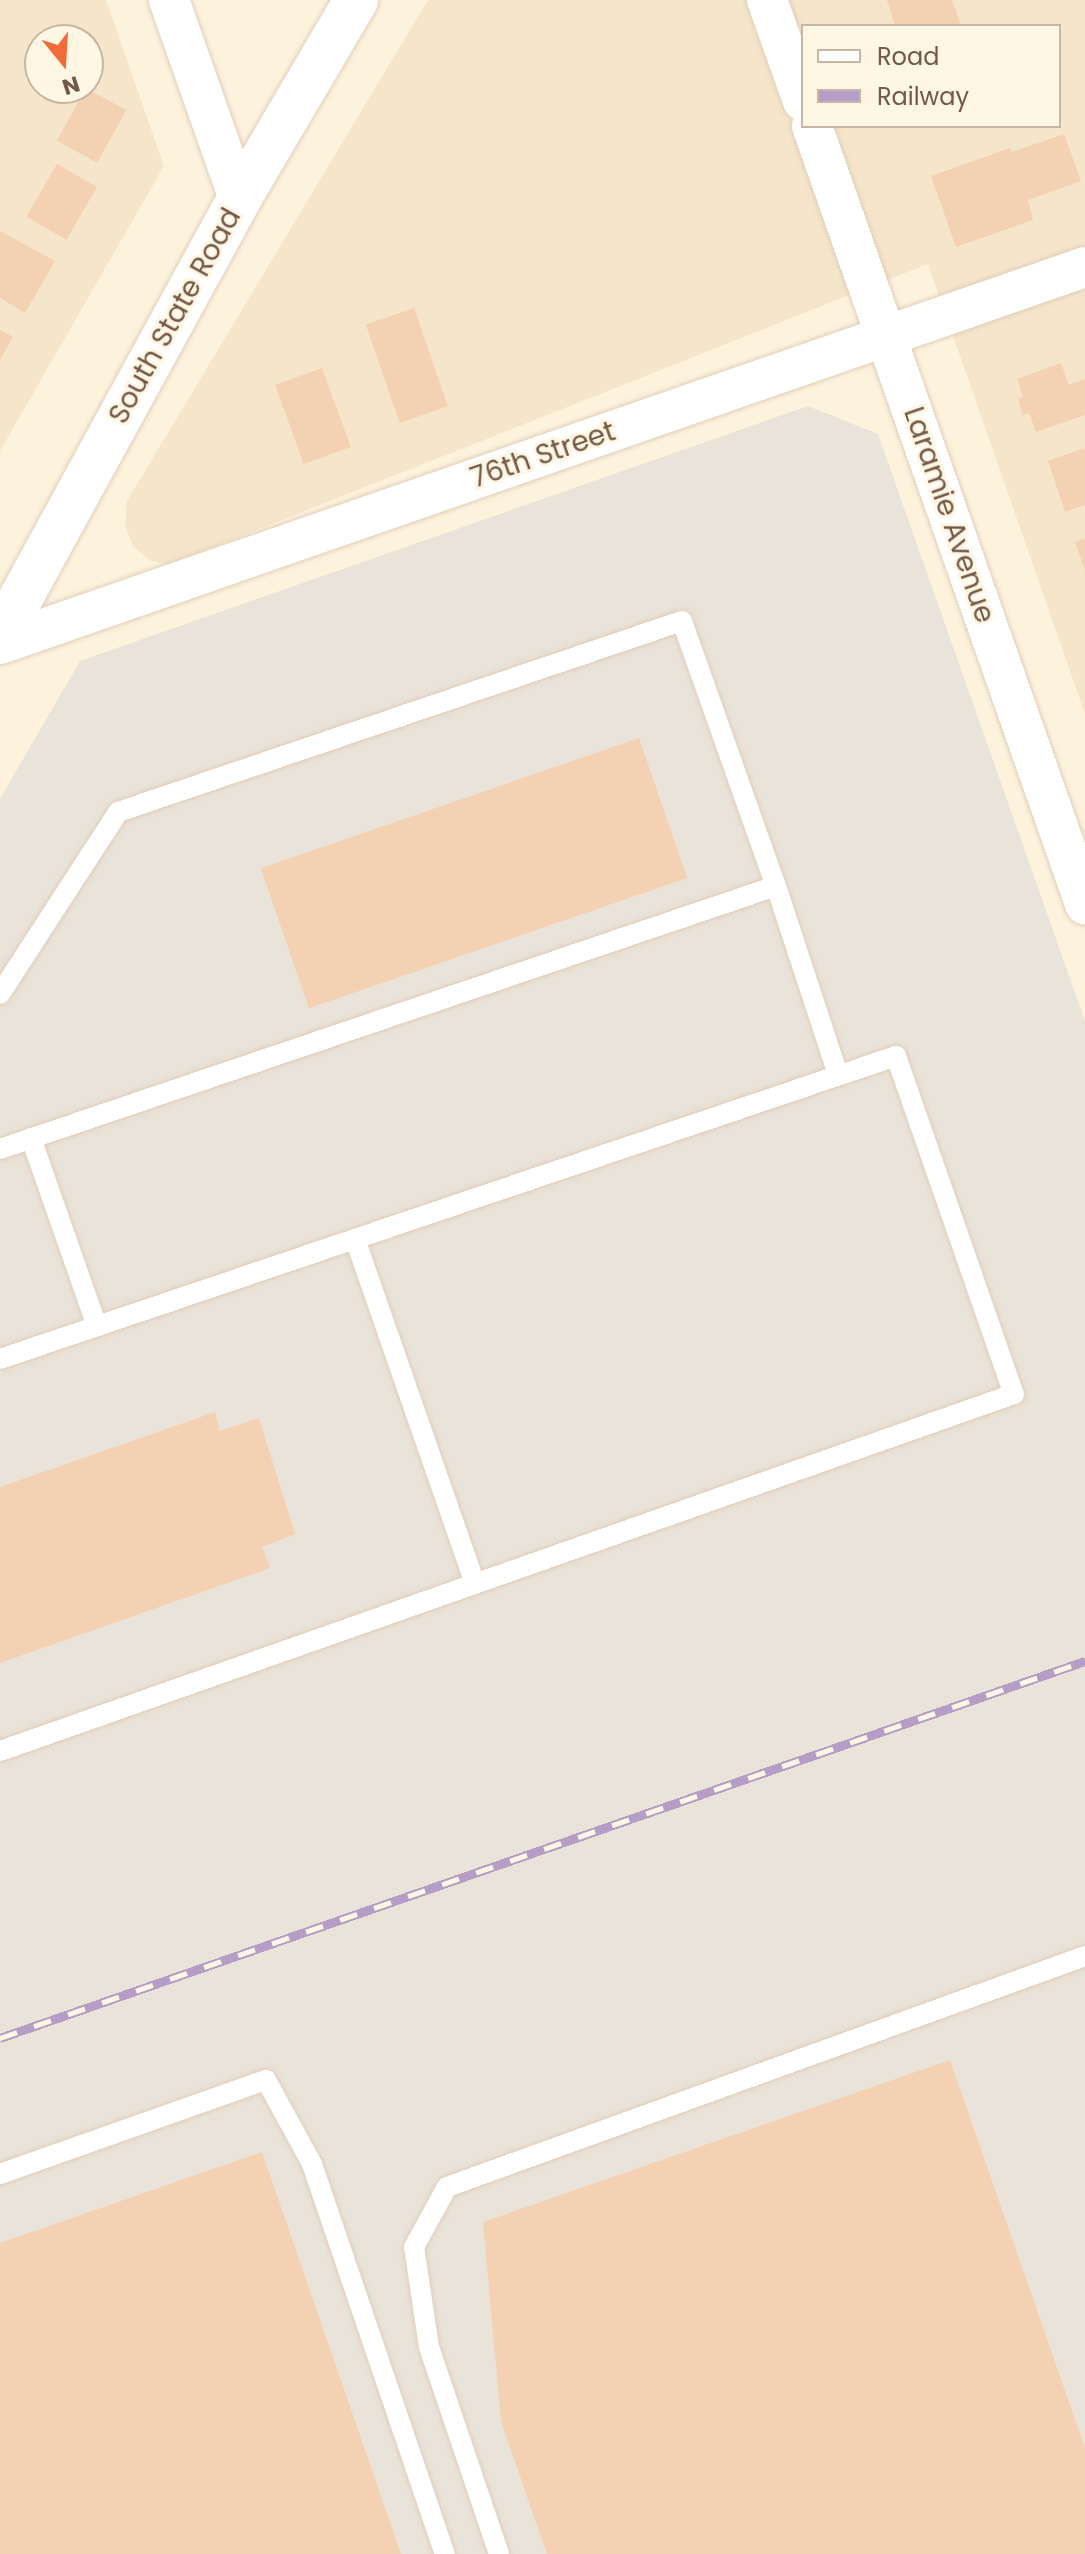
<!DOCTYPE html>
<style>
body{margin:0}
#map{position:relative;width:1085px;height:2554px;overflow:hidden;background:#fdf3dd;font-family:Poppins,sans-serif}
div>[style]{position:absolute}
.residential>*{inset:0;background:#f5e5cb}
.industrial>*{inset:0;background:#eae3da}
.building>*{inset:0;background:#f4d1b3;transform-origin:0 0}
.roads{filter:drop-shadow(0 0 2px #e1ceb9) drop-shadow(0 0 2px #e1ceb9)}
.lane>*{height:20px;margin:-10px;padding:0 10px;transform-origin:10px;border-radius:10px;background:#fff}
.street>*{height:40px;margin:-20px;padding:0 20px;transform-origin:20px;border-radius:20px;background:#fff}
.secondary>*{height:44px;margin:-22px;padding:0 22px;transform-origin:22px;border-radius:22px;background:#fff}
.rail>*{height:9px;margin-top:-4.5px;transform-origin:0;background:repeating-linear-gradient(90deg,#fff6e4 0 18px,#b59dc6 0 36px);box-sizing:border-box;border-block:2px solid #b59dc6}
span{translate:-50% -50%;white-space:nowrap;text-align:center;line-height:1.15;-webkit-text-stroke:6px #fff6e4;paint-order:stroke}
.street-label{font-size:28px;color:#745845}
.legend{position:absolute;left:801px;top:24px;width:260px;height:104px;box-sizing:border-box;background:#fff6e4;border:2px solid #c7b7a4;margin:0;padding:10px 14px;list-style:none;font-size:24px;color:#745845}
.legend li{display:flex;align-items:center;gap:16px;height:40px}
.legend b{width:40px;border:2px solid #c7b7a4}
.north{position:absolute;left:24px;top:24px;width:80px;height:80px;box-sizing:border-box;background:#fff6e4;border:2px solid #c7b7a4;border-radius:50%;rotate:162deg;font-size:22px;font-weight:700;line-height:32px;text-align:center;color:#745845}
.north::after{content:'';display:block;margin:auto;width:28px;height:36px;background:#f06d3a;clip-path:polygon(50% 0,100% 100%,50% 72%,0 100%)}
</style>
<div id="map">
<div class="residential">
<i style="clip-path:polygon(evenodd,0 0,106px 0,164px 166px,0 451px,0 0,40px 40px,88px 40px,88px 88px,40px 88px,40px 40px)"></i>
<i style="clip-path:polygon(evenodd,428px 0,1085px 0,1085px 714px,928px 264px,171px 564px,150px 561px,133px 546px,125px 526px,127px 501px,428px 0,803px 26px,1059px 26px,1059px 126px,803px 126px,803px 26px)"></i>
</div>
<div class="industrial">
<i style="clip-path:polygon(808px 406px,878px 434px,1085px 1021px,1085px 2554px,0 2554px,0 799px,80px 661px)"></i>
</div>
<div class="building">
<i style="clip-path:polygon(887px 0,952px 0,961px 25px,895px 26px)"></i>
<i style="left:86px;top:88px;width:46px;height:60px;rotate:29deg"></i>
<i style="clip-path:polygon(1064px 134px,1081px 181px,1028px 200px,1033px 220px,956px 247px,931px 176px,1010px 148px,1012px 152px)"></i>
<i style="left:57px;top:164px;width:46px;height:61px;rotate:30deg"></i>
<i style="clip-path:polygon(0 231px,55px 261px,25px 313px,0 298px)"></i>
<i style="left:414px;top:308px;width:104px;height:51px;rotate:71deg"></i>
<i style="clip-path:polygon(0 330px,13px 337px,0 360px)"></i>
<i style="clip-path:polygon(1061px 363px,1069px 385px,1085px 379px,1085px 415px,1036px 432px,1029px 413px,1023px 415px,1018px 399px,1023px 397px,1017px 379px)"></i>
<i style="left:322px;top:368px;width:84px;height:50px;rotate:70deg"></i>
<i style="clip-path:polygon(1085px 448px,1085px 505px,1065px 512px,1048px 461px)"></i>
<i style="clip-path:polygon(1085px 538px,1085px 570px,1075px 542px)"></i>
<i style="left:639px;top:738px;width:148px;height:400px;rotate:71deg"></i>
<i style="clip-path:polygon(215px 1412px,220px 1431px,259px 1418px,295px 1534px,262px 1547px,270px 1568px,0 1663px,0 1487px)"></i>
<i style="clip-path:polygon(950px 2060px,1085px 2448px,1085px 2554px,547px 2554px,501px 2422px,483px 2222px)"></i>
<i style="clip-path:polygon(262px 2152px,401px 2554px,0 2554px,0 2243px)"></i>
</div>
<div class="roads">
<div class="lane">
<i style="left:776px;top:886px;width:199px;rotate:71.8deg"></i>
<i style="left:0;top:994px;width:217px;rotate:-57deg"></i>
<i style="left:118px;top:812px;width:595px;rotate:-18.71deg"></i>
<i style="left:682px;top:621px;width:281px;rotate:70.5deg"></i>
<i style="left:776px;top:886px;width:819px;rotate:161.28deg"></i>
<i style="left:31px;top:1138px;width:199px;rotate:70.7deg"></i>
<i style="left:355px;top:1239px;width:364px;rotate:70.8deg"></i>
<i style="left:0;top:1359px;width:946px;rotate:-18.68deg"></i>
<i style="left:896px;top:1056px;width:358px;rotate:70.8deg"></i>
<i style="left:1014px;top:1394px;width:1075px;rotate:160.6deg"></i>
<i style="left:0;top:2174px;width:282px;rotate:-19.5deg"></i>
<i style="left:266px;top:2080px;width:96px;rotate:61.3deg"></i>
<i style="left:312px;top:2164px;width:412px;rotate:71.2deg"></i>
<i style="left:499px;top:2554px;width:219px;rotate:-108.7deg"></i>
<i style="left:429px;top:2347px;width:101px;rotate:-98.5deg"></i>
<i style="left:414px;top:2247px;width:68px;rotate:-61.2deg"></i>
<i style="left:447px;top:2187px;width:679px;rotate:-19.9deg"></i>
</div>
<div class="street">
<i style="left:169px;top:0;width:211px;rotate:70.6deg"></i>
<i style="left:767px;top:0;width:107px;rotate:70.4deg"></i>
<i style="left:812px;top:126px;width:825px;rotate:70.66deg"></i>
<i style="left:0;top:644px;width:1149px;rotate:-19.16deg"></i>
</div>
<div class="secondary">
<i style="left:0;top:636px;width:498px;rotate:-61.3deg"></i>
<i style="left:239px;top:199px;width:231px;rotate:-59.5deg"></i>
</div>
</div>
<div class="rail">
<i style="left:0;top:2038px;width:1149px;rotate:-19.16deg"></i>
</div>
<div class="street-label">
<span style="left:175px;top:316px;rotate:-61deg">South State Road</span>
<span style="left:543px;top:455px;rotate:-19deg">76th Street</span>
<span style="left:949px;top:515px;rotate:71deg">Laramie Avenue</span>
</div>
<ul class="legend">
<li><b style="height:10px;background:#fff"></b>Road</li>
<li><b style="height:10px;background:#b59dc6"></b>Railway</li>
</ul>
<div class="north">N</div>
</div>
